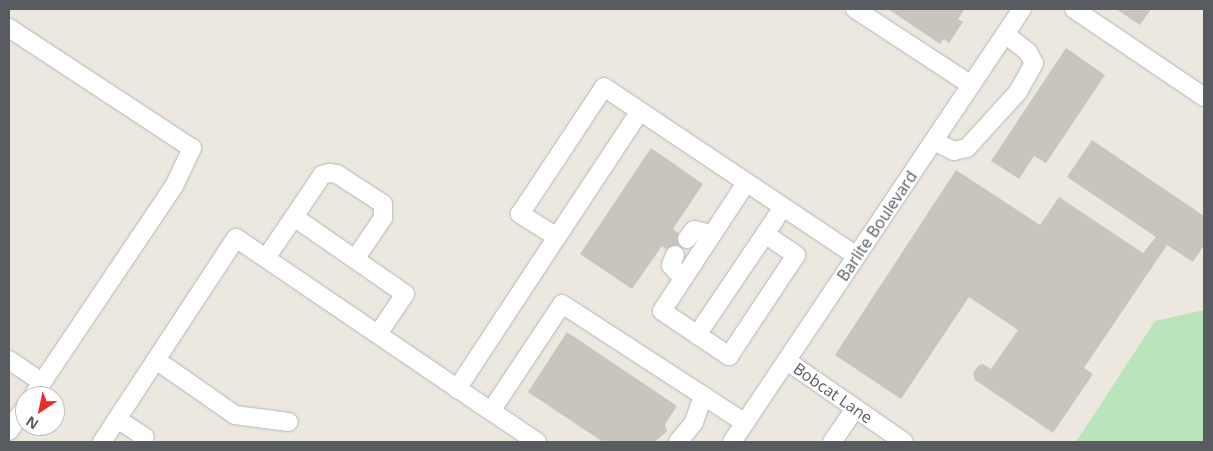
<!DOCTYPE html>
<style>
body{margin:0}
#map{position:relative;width:1213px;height:451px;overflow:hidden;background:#ece8df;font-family:"Open Sans",sans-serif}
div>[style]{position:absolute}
.green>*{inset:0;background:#bce4ba}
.building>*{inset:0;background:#c8c5be}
.roads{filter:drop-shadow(0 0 1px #b2b6bb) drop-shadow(0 0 1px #b2b6bb)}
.minor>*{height:18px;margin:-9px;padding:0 9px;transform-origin:9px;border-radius:9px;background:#fff}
span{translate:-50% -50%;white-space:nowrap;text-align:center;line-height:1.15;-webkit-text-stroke:4px #fff;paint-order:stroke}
.street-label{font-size:16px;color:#585c61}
.frame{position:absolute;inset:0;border:10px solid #585c61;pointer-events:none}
.north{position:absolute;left:15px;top:386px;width:50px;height:50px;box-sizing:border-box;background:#fff;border:1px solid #bcbec0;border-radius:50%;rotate:214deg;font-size:14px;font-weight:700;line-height:20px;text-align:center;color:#585c61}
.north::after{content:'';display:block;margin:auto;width:18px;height:22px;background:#ea2d27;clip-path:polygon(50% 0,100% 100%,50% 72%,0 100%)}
</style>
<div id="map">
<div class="green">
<i style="clip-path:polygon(1204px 310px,1204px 442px,1076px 442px,1155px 321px)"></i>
</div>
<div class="building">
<i style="clip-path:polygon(888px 9px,965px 9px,958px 19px,963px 22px,949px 43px,944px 39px,940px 44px)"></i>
<i style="clip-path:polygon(1116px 9px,1151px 9px,1140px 25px)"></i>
<i style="clip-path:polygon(1066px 48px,1105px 75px,1046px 163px,1034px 156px,1019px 179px,991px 161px)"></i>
<i style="clip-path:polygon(1092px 140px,1204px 216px,1204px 245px,1193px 262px,1167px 245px,1084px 368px,1093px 374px,1053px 433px,975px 380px,973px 373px,979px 365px,983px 364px,991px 369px,1018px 330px,969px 297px,901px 399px,835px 355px,956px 170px,1040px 225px,1059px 197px,1143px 253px,1156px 237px,1067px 177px)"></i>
<i style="clip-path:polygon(651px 148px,703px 184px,673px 229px,678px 233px,679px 245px,666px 249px,662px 246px,632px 289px,580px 254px)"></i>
<i style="clip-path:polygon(567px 332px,677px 406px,665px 424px,667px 431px,655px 442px,603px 442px,528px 392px)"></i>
</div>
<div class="roads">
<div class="minor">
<i style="left:855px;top:9px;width:139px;rotate:33.2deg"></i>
<i style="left:1074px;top:9px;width:157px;rotate:34.1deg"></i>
<i style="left:9px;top:28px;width:219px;rotate:33.3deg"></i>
<i style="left:192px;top:148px;width:42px;rotate:115.3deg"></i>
<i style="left:174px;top:186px;width:253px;rotate:123.9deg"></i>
<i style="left:640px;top:111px;width:151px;rotate:123.4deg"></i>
<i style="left:557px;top:237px;width:44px;rotate:-148.1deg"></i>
<i style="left:520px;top:214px;width:152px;rotate:-56.5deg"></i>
<i style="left:604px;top:87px;width:303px;rotate:33.8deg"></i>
<i style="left:934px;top:141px;width:22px;rotate:27deg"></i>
<i style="left:954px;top:151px;width:13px;rotate:-13deg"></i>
<i style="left:967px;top:148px;width:76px;rotate:-47.7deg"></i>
<i style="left:1018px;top:92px;width:33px;rotate:-61deg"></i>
<i style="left:1034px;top:63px;width:13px;rotate:-119deg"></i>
<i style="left:1028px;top:52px;width:29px;rotate:-142deg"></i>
<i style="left:746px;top:183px;width:153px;rotate:123.3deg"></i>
<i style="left:662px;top:311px;width:81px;rotate:33.9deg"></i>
<i style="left:729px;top:356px;width:121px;rotate:-56.4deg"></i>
<i style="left:796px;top:255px;width:37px;rotate:-146deg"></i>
<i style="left:765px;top:234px;width:32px;rotate:-56deg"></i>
<i style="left:294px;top:217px;width:50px;rotate:-56.3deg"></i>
<i style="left:322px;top:175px;width:7px;rotate:-16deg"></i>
<i style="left:329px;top:173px;width:8px;rotate:7deg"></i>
<i style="left:337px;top:174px;width:55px;rotate:33.1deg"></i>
<i style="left:383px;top:204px;width:14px;rotate:90deg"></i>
<i style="left:383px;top:218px;width:50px;rotate:124.3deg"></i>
<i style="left:687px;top:239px;width:11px;rotate:-52deg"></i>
<i style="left:694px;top:230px;width:18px;rotate:13deg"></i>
<i style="left:675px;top:255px;width:11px;rotate:112deg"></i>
<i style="left:671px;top:265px;width:18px;rotate:49deg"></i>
<i style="left:266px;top:258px;width:50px;rotate:-55.7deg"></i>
<i style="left:294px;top:217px;width:135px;rotate:34.7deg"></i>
<i style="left:405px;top:294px;width:48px;rotate:124deg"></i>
<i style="left:697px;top:335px;width:122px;rotate:-56deg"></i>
<i style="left:9px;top:360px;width:40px;rotate:34deg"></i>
<i style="left:156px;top:360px;width:96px;rotate:34.8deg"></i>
<i style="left:235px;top:415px;width:54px;rotate:7.4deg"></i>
<i style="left:787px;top:361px;width:142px;rotate:34.7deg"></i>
<i style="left:457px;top:389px;width:182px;rotate:-56.7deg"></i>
<i style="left:117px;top:419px;width:33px;rotate:33deg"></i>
<i style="left:9px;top:431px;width:29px;rotate:-56deg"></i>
<i style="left:102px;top:442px;width:244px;rotate:-56.7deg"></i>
<i style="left:236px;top:238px;width:308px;rotate:34.2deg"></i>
<i style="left:537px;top:442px;width:55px;rotate:-146deg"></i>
<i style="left:491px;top:411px;width:128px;rotate:-56.4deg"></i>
<i style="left:562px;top:304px;width:218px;rotate:33deg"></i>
<i style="left:678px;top:442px;width:26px;rotate:-51deg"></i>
<i style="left:694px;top:422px;width:28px;rotate:-71deg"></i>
<i style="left:732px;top:442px;width:521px;rotate:-56.19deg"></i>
<i style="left:832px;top:442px;width:40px;rotate:-55.1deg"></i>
</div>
</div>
<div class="street-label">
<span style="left:877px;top:226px;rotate:-56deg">Barlite Boulevard</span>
<span style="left:833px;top:393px;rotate:35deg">Bobcat Lane</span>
</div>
<div class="frame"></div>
<div class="north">N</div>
</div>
